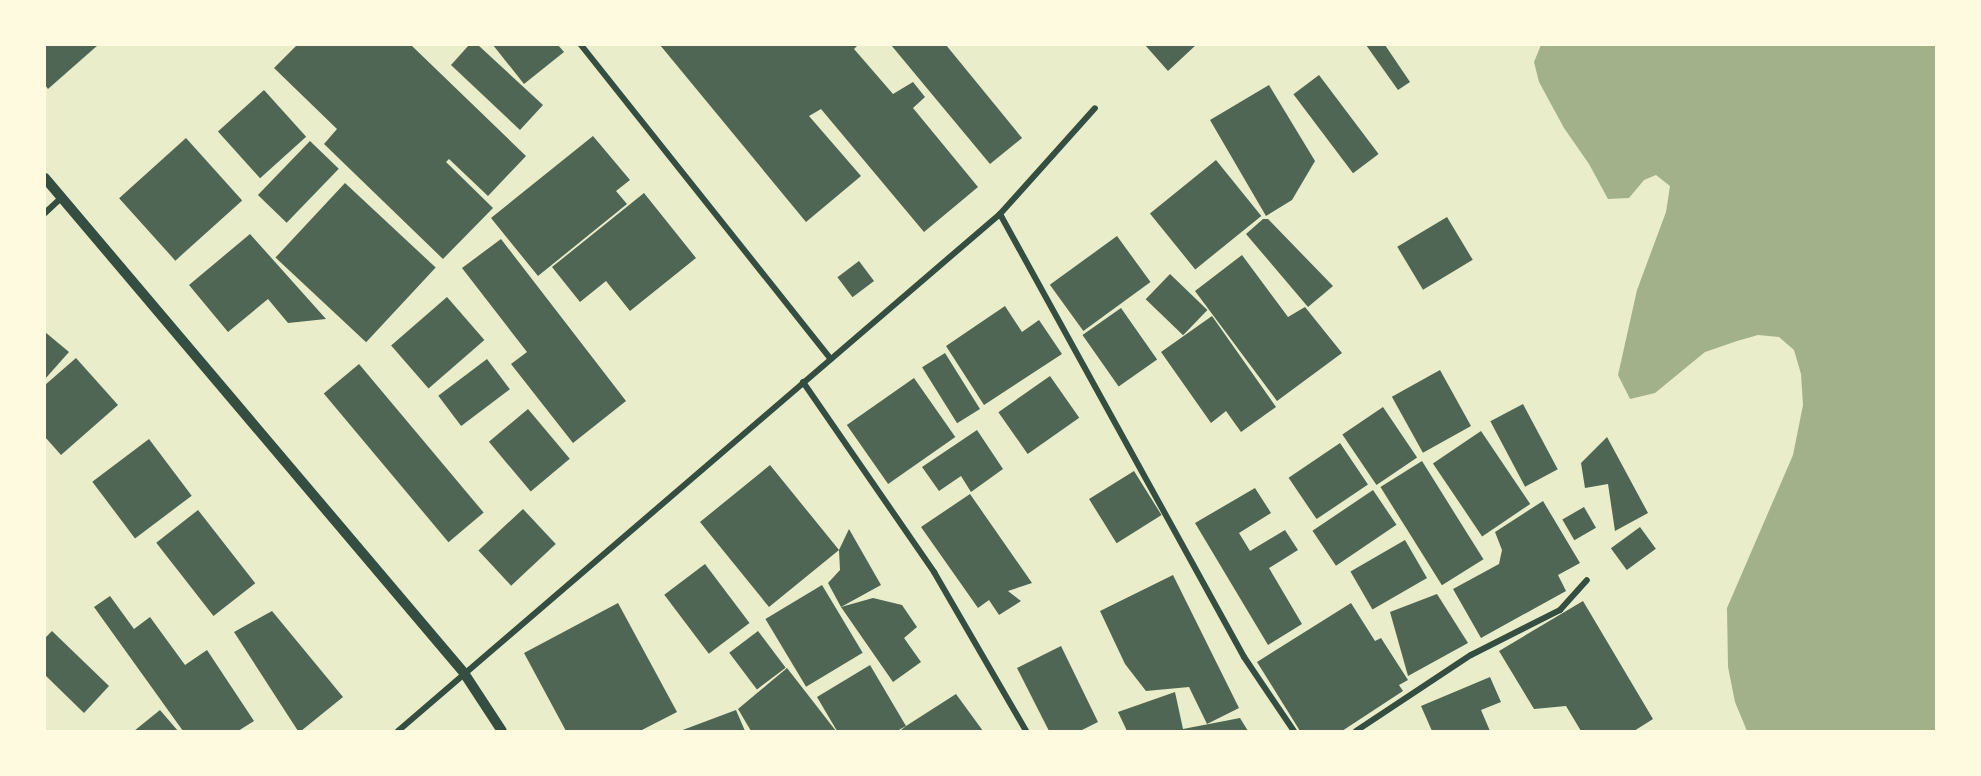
<!DOCTYPE html>
<style>
body{margin:0}
#map{position:relative;width:1981px;height:776px;overflow:hidden;background:#e9edc9;font-family:"Work Sans",sans-serif}
div>[style]{position:absolute}
.water>*{inset:0;background:#a3b18a}
.building>*{inset:0;background:#4f6655;transform-origin:0 0}
.minor>*{height:6px;margin:-3px;padding:0 3px;transform-origin:3px;border-radius:3px;background:#344e41}
.tertiary>*{height:10px;margin:-5px;padding:0 5px;transform-origin:5px;border-radius:5px;background:#344e41}
span{translate:-50% -50%;white-space:nowrap;text-align:center;line-height:1.15;-webkit-text-stroke:6px #fefae0;paint-order:stroke}
.frame{position:absolute;inset:0;border:46px solid #fefae0;pointer-events:none}
</style>
<div id="map">
<div class="water">
<i style="clip-path:polygon(1541px 45px,1936px 45px,1936px 731px,1747px 731px,1735px 702px,1728px 667px,1727px 608px,1793px 455px,1803px 405px,1801px 374px,1794px 350px,1779px 337px,1758px 335px,1737px 341px,1705px 352px,1655px 393px,1630px 399px,1618px 375px,1637px 290px,1666px 212px,1670px 186px,1656px 175px,1644px 180px,1629px 198px,1608px 199px,1589px 164px,1564px 128px,1539px 82px,1534px 62px)"></i>
</div>
<div class="building">
<i style="clip-path:polygon(45px 45px,98px 45px,48px 89px,45px 85px)"></i>
<i style="clip-path:polygon(297px 45px,411px 45px,526px 156px,488px 196px,449px 159px,446px 162px,493px 208px,443px 259px,324px 144px,337px 129px,274px 68px)"></i>
<i style="clip-path:polygon(469px 45px,478px 45px,543px 105px,520px 130px,451px 65px)"></i>
<i style="clip-path:polygon(493px 45px,558px 45px,564px 52px,524px 84px)"></i>
<i style="clip-path:polygon(660px 45px,858px 45px,854px 49px,893px 94px,913px 82px,925px 97px,913px 108px,978px 187px,924px 232px,821px 109px,809px 116px,861px 176px,806px 222px)"></i>
<i style="clip-path:polygon(891px 45px,946px 45px,1022px 138px,990px 164px)"></i>
<i style="clip-path:polygon(1145px 45px,1196px 45px,1168px 71px)"></i>
<i style="clip-path:polygon(1366px 45px,1385px 45px,1410px 82px,1398px 90px)"></i>
<i style="left:1319px;top:75px;width:99px;height:32px;rotate:53deg"></i>
<i style="clip-path:polygon(1269px 85px,1315px 161px,1292px 200px,1266px 216px,1210px 120px)"></i>
<i style="left:264px;top:90px;width:63px;height:62px;rotate:48deg"></i>
<i style="clip-path:polygon(593px 136px,630px 180px,616px 191px,627px 204px,538px 276px,491px 218px)"></i>
<i style="left:186px;top:138px;width:84px;height:90px;rotate:48deg"></i>
<i style="left:310px;top:141px;width:40px;height:75px;rotate:44deg"></i>
<i style="left:1216px;top:160px;width:72px;height:85px;rotate:51deg"></i>
<i style="left:345px;top:183px;width:124px;height:102px;rotate:43deg"></i>
<i style="clip-path:polygon(644px 193px,696px 258px,630px 311px,606px 281px,580px 302px,552px 267px)"></i>
<i style="left:1447px;top:217px;width:50px;height:58px;rotate:59deg"></i>
<i style="clip-path:polygon(1263px 219px,1268px 219px,1333px 286px,1308px 307px,1246px 234px)"></i>
<i style="clip-path:polygon(250px 234px,326px 319px,288px 323px,268px 299px,228px 332px,189px 285px)"></i>
<i style="left:1117px;top:236px;width:57px;height:83px;rotate:54deg"></i>
<i style="clip-path:polygon(501px 239px,626px 401px,573px 443px,511px 364px,527px 352px,462px 268px)"></i>
<i style="clip-path:polygon(1242px 255px,1288px 317px,1305px 307px,1342px 353px,1277px 401px,1195px 291px)"></i>
<i style="left:859px;top:261px;width:25px;height:27px;rotate:53deg"></i>
<i style="left:1170px;top:274px;width:52px;height:35px;rotate:44deg"></i>
<i style="left:447px;top:297px;width:57px;height:74px;rotate:49deg"></i>
<i style="clip-path:polygon(1005px 306px,1022px 332px,1039px 320px,1062px 354px,984px 405px,946px 346px)"></i>
<i style="left:1121px;top:308px;width:63px;height:47px;rotate:55deg"></i>
<i style="clip-path:polygon(1212px 316px,1276px 407px,1241px 432px,1226px 411px,1211px 423px,1161px 352px)"></i>
<i style="clip-path:polygon(45px 332px,69px 352px,45px 379px)"></i>
<i style="left:945px;top:353px;width:66px;height:27px;rotate:58deg"></i>
<i style="clip-path:polygon(76px 358px,118px 405px,61px 455px,45px 437px,45px 385px)"></i>
<i style="left:487px;top:359px;width:38px;height:61px;rotate:53deg"></i>
<i style="left:359px;top:364px;width:194px;height:46px;rotate:50deg"></i>
<i style="left:1440px;top:370px;width:64px;height:55px;rotate:61deg"></i>
<i style="left:1050px;top:376px;width:51px;height:63px;rotate:55deg"></i>
<i style="left:914px;top:378px;width:72px;height:82px;rotate:55deg"></i>
<i style="left:1523px;top:404px;width:74px;height:37px;rotate:62deg"></i>
<i style="left:1383px;top:407px;width:61px;height:49px;rotate:56deg"></i>
<i style="left:528px;top:409px;width:65px;height:51px;rotate:50deg"></i>
<i style="clip-path:polygon(977px 430px,1003px 469px,971px 492px,961px 476px,939px 491px,922px 467px)"></i>
<i style="left:1481px;top:431px;width:88px;height:58px;rotate:56deg"></i>
<i style="clip-path:polygon(1607px 437px,1648px 513px,1615px 531px,1608px 484px,1585px 488px,1581px 463px)"></i>
<i style="left:149px;top:439px;width:71px;height:71px;rotate:53deg"></i>
<i style="left:1340px;top:443px;width:50px;height:62px;rotate:56deg"></i>
<i style="left:1422px;top:461px;width:116px;height:49px;rotate:58deg"></i>
<i style="clip-path:polygon(770px 465px,839px 550px,849px 529px,881px 585px,841px 607px,828px 583px,840px 570px,839px 550px,769px 607px,700px 522px)"></i>
<i style="left:1134px;top:471px;width:52px;height:53px;rotate:58deg"></i>
<i style="clip-path:polygon(1255px 488px,1271px 513px,1239px 533px,1250px 551px,1285px 530px,1298px 550px,1269px 568px,1302px 624px,1268px 645px,1195px 523px)"></i>
<i style="left:1373px;top:490px;width:42px;height:73px;rotate:56deg"></i>
<i style="clip-path:polygon(970px 494px,1032px 583px,1008px 591px,1021px 601px,999px 615px,989px 600px,978px 608px,921px 527px)"></i>
<i style="clip-path:polygon(1543px 501px,1580px 563px,1558px 575px,1566px 591px,1481px 638px,1453px 589px,1499px 564px,1502px 550px,1495px 532px)"></i>
<i style="left:1584px;top:507px;width:24px;height:25px;rotate:60deg"></i>
<i style="left:523px;top:509px;width:48px;height:61px;rotate:47deg"></i>
<i style="left:198px;top:510px;width:93px;height:53px;rotate:52deg"></i>
<i style="left:1640px;top:527px;width:27px;height:36px;rotate:54deg"></i>
<i style="left:1405px;top:540px;width:44px;height:63px;rotate:60deg"></i>
<i style="left:705px;top:564px;width:74px;height:51px;rotate:53deg"></i>
<i style="clip-path:polygon(1173px 575px,1239px 708px,1207px 724px,1189px 687px,1146px 691px,1125px 664px,1100px 611px)"></i>
<i style="left:822px;top:585px;width:79px;height:66px;rotate:59deg"></i>
<i style="clip-path:polygon(1437px 594px,1468px 643px,1408px 676px,1390px 612px)"></i>
<i style="clip-path:polygon(110px 596px,134px 629px,150px 617px,185px 665px,207px 650px,254px 721px,238px 731px,183px 731px,94px 607px)"></i>
<i style="clip-path:polygon(873px 598px,902px 605px,917px 627px,904px 638px,921px 662px,893px 682px,841px 607px)"></i>
<i style="clip-path:polygon(1583px 601px,1653px 719px,1634px 731px,1581px 731px,1566px 706px,1534px 709px,1499px 651px)"></i>
<i style="clip-path:polygon(618px 603px,677px 712px,640px 731px,566px 731px,524px 653px)"></i>
<i style="clip-path:polygon(1351px 603px,1375px 641px,1381px 638px,1408px 680px,1399px 685px,1403px 691px,1342px 731px,1300px 731px,1257px 662px)"></i>
<i style="clip-path:polygon(272px 611px,343px 697px,301px 731px,298px 731px,234px 632px)"></i>
<i style="clip-path:polygon(52px 631px,109px 686px,84px 713px,45px 675px,45px 638px)"></i>
<i style="left:758px;top:631px;width:46px;height:36px;rotate:53deg"></i>
<i style="clip-path:polygon(1061px 646px,1098px 722px,1080px 731px,1049px 731px,1017px 668px)"></i>
<i style="clip-path:polygon(870px 665px,906px 726px,897px 731px,837px 731px,817px 697px)"></i>
<i style="clip-path:polygon(787px 668px,836px 731px,751px 731px,738px 709px)"></i>
<i style="clip-path:polygon(1490px 677px,1501px 702px,1481px 710px,1490px 731px,1432px 731px,1421px 706px)"></i>
<i style="clip-path:polygon(1175px 692px,1183px 729px,1240px 718px,1248px 731px,1127px 731px,1118px 712px)"></i>
<i style="clip-path:polygon(956px 694px,983px 731px,900px 731px,906px 726px)"></i>
<i style="clip-path:polygon(160px 710px,178px 731px,134px 731px)"></i>
<i style="clip-path:polygon(736px 710px,745px 731px,680px 731px)"></i>
</div>
<div class="minor">
<i style="left:581px;top:45px;width:401px;rotate:51.5deg"></i>
<i style="left:45px;top:213px;width:23px;rotate:-43deg"></i>
<i style="left:1000px;top:214px;width:506px;rotate:61.15deg"></i>
<i style="left:1244px;top:657px;width:89px;rotate:56deg"></i>
<i style="left:803px;top:382px;width:231px;rotate:55.4deg"></i>
<i style="left:934px;top:572px;width:184px;rotate:59.9deg"></i>
<i style="left:398px;top:731px;width:794px;rotate:-40.66deg"></i>
<i style="left:1000px;top:214px;width:142px;rotate:-48.1deg"></i>
<i style="left:1356px;top:731px;width:138px;rotate:-33.5deg"></i>
<i style="left:1471px;top:655px;width:100px;rotate:-26.8deg"></i>
<i style="left:1560px;top:610px;width:40px;rotate:-48deg"></i>
</div>
<div class="tertiary">
<i style="left:45px;top:178px;width:649px;rotate:49.75deg"></i>
<i style="left:464px;top:673px;width:69px;rotate:56.8deg"></i>
</div>
<div class="frame"></div>
</div>
